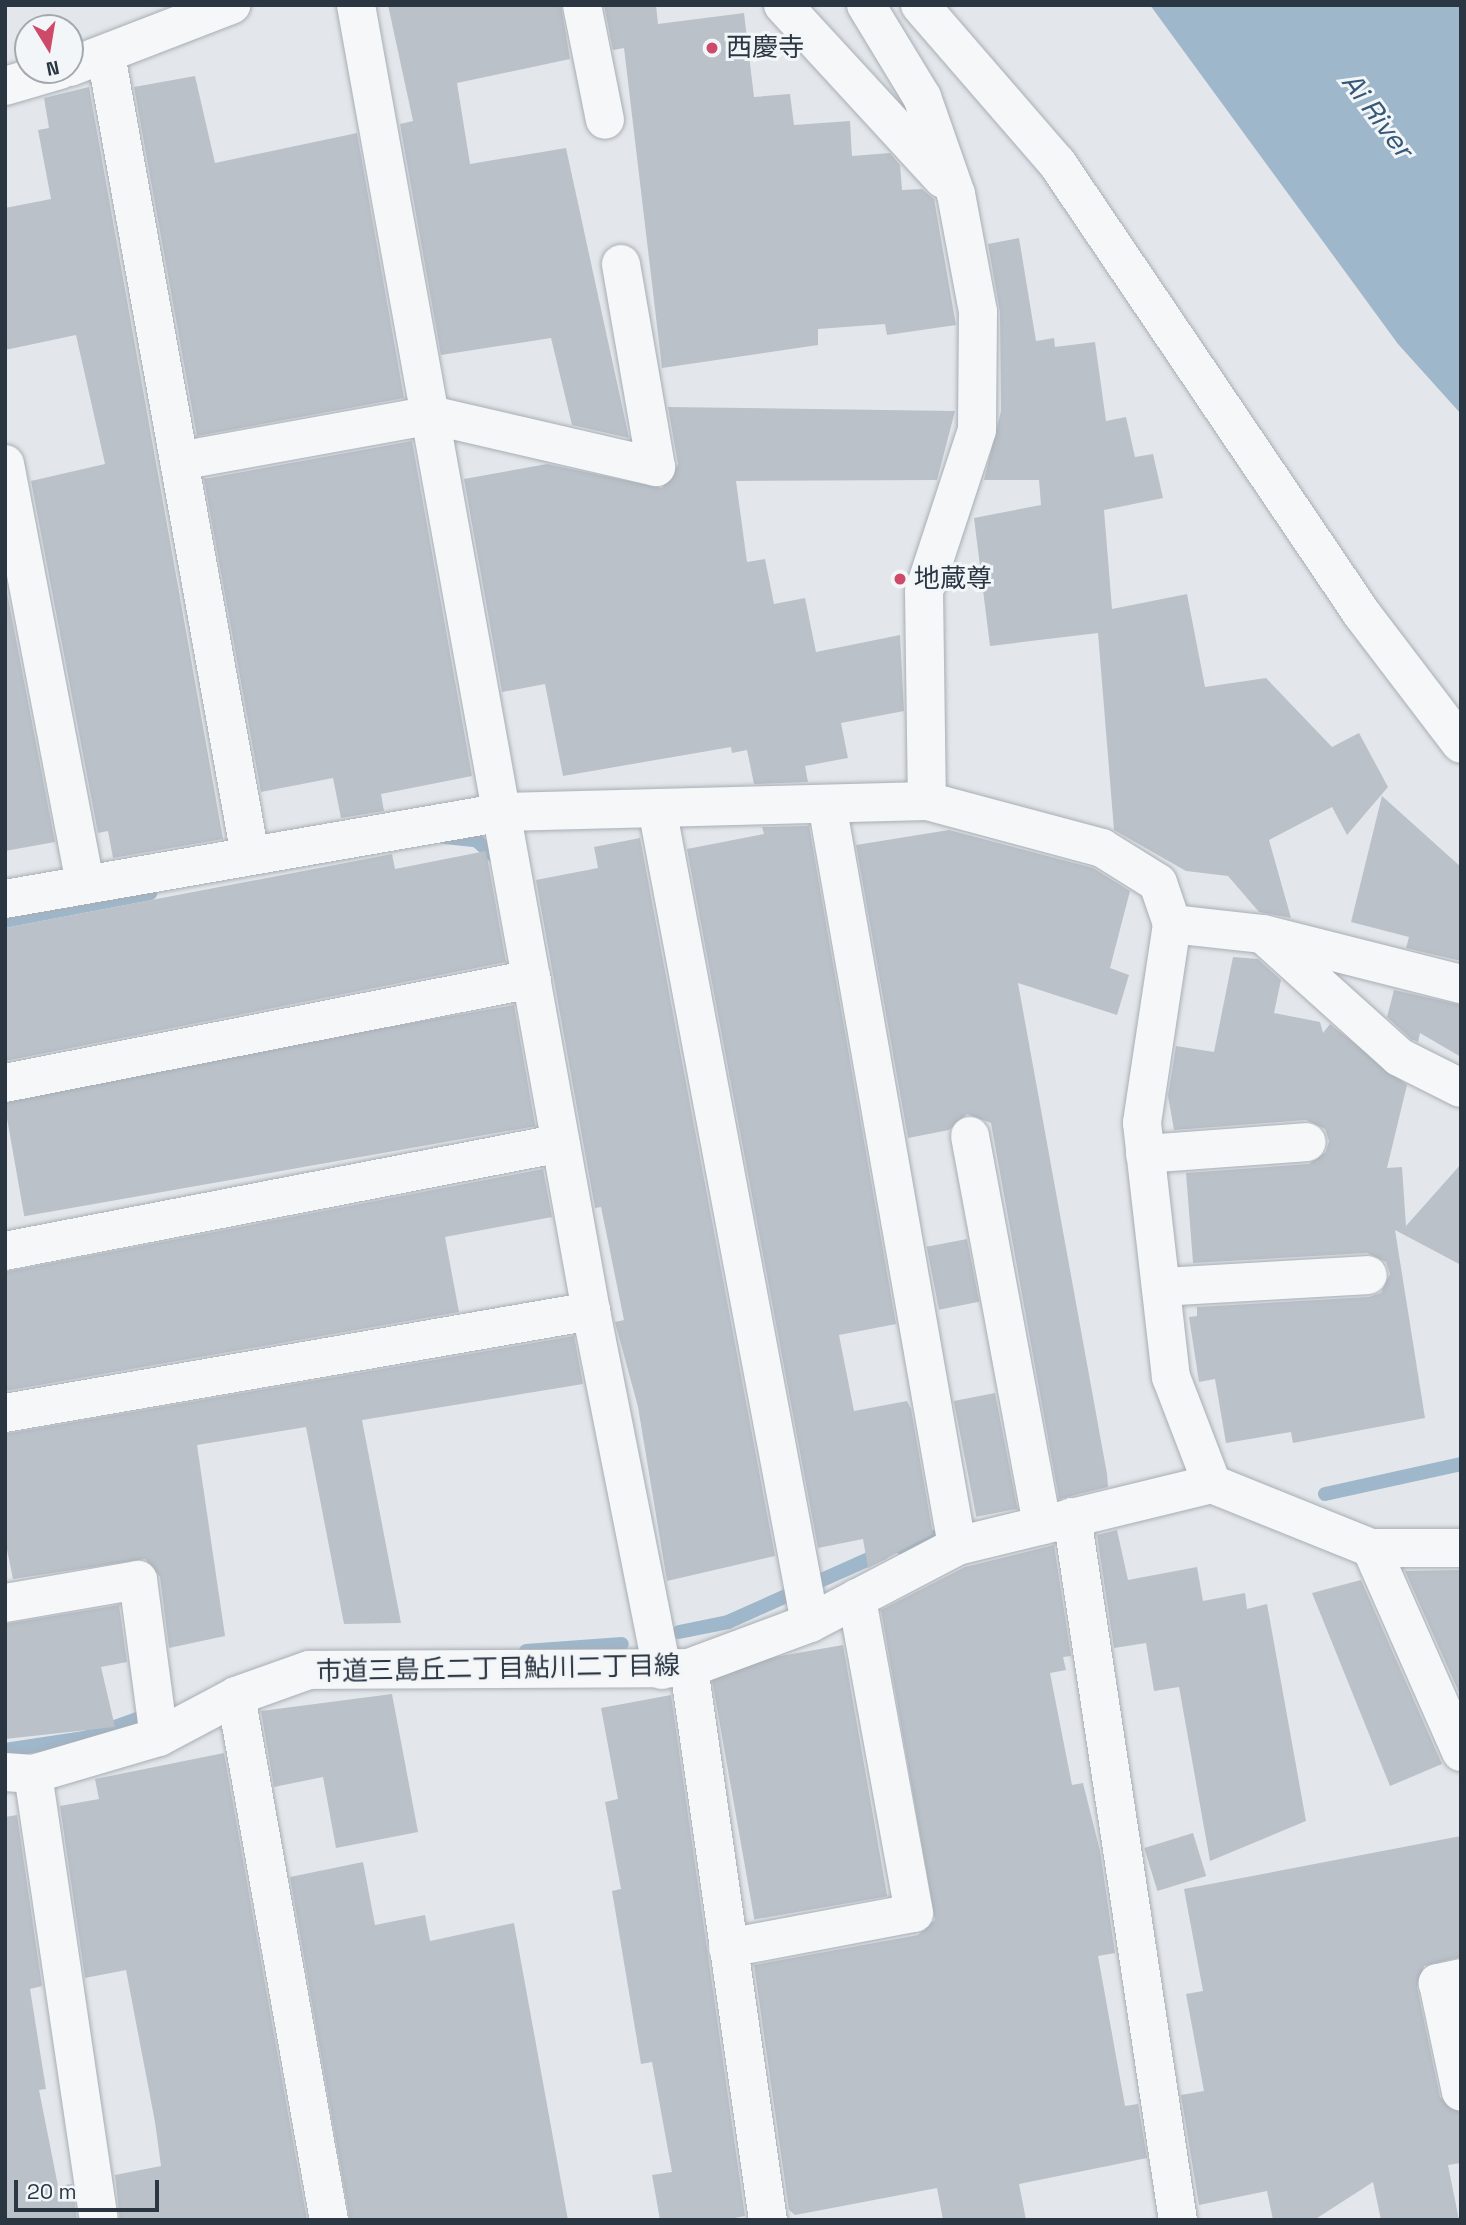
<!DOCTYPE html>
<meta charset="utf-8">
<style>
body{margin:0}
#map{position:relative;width:1466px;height:2225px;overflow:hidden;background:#e3e7eb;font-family:"Space Grotesk","Noto Sans JP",sans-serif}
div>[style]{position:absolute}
.water>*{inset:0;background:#9fb7ca}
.stream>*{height:14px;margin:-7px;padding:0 7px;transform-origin:7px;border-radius:7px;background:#9fb7ca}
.building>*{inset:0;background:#bac1c8;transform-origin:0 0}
.roads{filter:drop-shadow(0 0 2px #a8aeb5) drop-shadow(0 0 2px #a8aeb5)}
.minor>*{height:38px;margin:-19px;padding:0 19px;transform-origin:19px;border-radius:19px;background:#f6f7f9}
.dots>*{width:19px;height:19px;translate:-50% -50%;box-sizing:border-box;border:4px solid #f3f6f8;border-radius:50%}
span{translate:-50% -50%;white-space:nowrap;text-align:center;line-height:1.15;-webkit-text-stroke:6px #f3f6f8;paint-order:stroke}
.poi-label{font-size:26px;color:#2b3643}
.left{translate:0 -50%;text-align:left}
.street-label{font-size:26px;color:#2b3643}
.water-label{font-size:28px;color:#355877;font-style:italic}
.frame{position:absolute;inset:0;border:7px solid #2b3643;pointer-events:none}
.north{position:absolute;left:14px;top:14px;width:70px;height:70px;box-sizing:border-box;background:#f3f6f8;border:2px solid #a3a9b0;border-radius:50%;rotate:169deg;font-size:19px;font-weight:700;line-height:28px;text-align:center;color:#2b3643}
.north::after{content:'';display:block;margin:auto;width:24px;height:32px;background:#cd4b69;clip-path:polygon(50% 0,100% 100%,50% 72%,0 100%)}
.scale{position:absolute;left:14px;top:2180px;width:145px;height:32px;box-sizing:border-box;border:4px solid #2b3643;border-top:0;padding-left:9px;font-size:21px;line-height:24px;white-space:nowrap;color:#2b3643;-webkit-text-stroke:5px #f3f6f8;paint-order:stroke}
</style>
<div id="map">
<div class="water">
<i style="clip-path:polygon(1150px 5px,1461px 5px,1461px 414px,1398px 344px)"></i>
</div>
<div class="stream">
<i style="left:445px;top:837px;width:31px;rotate:6deg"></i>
<i style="left:476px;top:840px;width:30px;rotate:41deg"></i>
<i style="left:5px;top:921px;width:148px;rotate:-10.9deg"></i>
<i style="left:1325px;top:1494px;width:139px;rotate:-12.4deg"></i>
<i style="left:901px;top:1547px;width:50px;rotate:-16.3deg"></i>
<i style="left:679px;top:1632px;width:50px;rotate:-11.5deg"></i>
<i style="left:728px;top:1622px;width:169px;rotate:-24.1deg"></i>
<i style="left:526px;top:1651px;width:96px;rotate:-4.2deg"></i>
<i style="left:5px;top:1750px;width:80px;rotate:-8.6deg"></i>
<i style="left:84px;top:1738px;width:59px;rotate:-19.7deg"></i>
</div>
<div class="building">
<i style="clip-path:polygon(388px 5px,561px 5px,570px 59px,457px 83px,470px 164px,566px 148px,629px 438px,572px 425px,551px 338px,441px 355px,400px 124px,413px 121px)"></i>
<i style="clip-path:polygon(604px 5px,656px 5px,658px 24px,744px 13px,754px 97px,790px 94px,794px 125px,850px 121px,852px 156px,890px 153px,900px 165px,902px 190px,922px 189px,934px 199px,956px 325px,887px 335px,885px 324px,818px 329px,818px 345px,662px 368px,624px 48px,613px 50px)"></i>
<i style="clip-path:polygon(195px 76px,215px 163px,357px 133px,404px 398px,197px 436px,134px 87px)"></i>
<i style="clip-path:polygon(89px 87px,223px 839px,113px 858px,108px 831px,98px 833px,31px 481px,105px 464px,76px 335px,5px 350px,5px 208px,51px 199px,38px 130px,49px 128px,44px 98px)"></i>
<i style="clip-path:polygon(1019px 238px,1036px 341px,1054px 338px,1055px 347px,1095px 342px,1106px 421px,1126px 417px,1135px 457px,1153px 454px,1163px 498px,1104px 510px,1112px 609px,1187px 594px,1205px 687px,1266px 678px,1332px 747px,1359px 733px,1388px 787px,1347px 835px,1332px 807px,1269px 840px,1291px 918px,1259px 912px,1228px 876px,1186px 871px,1114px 830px,1098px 633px,990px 646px,974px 518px,1041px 505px,1039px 480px,984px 480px,1001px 411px,1000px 312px,988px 244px)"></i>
<i style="clip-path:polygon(668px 407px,955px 411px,937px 480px,736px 481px,747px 562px,765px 559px,774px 604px,805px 598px,816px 652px,900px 635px,904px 711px,841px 723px,848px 758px,805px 766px,808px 782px,754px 784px,747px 750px,732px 753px,731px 747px,563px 776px,545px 684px,502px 692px,464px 479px,547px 464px,662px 488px,678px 464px)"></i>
<i style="clip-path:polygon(412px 441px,472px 776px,381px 794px,384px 811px,341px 818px,333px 778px,261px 792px,204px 479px)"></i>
<i style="clip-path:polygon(5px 582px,55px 842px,5px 851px)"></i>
<i style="clip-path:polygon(1382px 796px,1461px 867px,1461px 961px,1406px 948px,1409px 937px,1351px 922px)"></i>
<i style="clip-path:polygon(809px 826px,896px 1324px,839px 1335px,854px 1411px,907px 1401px,911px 1409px,933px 1534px,868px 1568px,863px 1539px,818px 1548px,687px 849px,764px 834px,762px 827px)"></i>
<i style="clip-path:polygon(949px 830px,1093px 868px,1130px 891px,1110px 968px,1129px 975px,1117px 1015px,1018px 983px,1107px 1474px,1108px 1487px,1059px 1499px,991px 1123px,967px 1114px,949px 1130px,908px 1138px,856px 845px)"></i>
<i style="clip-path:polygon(640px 838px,775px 1556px,667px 1581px,638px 1407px,615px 1322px,624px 1320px,601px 1207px,595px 1208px,536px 880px,598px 868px,594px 847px)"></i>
<i style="clip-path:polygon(486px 851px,506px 962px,5px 1061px,5px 928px,392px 854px,395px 869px)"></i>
<i style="clip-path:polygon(1233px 957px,1258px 959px,1281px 980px,1274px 1013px,1320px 1022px,1323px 1033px,1330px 1024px,1407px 1085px,1387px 1168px,1402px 1167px,1406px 1226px,1461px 1164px,1461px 1265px,1395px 1230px,1425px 1418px,1293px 1443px,1291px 1432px,1226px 1443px,1215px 1379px,1199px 1382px,1189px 1317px,1197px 1316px,1197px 1307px,1369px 1297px,1381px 1293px,1390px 1274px,1386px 1262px,1367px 1253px,1193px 1263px,1186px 1173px,1309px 1164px,1326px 1152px,1329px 1141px,1325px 1129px,1306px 1120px,1174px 1130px,1168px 1096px,1176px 1046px,1214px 1052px)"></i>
<i style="clip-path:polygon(1394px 990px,1461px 1005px,1461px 1057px,1420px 1033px,1418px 1042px,1411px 1039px,1387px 1017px)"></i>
<i style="left:514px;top:1005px;width:123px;height:519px;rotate:80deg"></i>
<i style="clip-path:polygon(543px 1169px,552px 1217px,445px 1237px,459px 1312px,5px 1391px,5px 1272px)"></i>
<i style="left:967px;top:1239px;width:64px;height:41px;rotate:79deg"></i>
<i style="clip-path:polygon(574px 1336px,583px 1384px,362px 1420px,401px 1623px,344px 1624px,306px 1427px,197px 1445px,225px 1636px,169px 1648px,160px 1577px,145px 1559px,13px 1579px,5px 1540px,5px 1434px)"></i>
<i style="left:995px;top:1393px;width:118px;height:42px;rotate:79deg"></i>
<i style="clip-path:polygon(1117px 1530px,1128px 1580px,1197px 1567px,1203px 1601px,1245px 1593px,1247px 1609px,1267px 1604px,1306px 1821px,1210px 1861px,1179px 1687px,1154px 1691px,1146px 1643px,1114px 1648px,1097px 1535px)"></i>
<i style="clip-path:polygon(1054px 1545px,1071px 1656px,1063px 1657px,1066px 1670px,1050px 1673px,1072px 1785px,1083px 1783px,1100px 1851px,1115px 1953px,1098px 1956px,1125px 2106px,1138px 2104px,1147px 2158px,1019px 2184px,1026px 2220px,943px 2220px,937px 2188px,795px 2215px,789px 2210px,754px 1965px,918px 1935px,935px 1920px,881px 1610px,965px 1567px)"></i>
<i style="clip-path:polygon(1461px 1570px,1461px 1697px,1405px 1571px)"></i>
<i style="clip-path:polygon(1361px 1580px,1442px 1764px,1390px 1786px,1312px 1593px)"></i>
<i style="clip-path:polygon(119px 1605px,127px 1662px,101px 1667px,115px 1727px,5px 1739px,5px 1624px)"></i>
<i style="left:843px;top:1645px;width:255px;height:135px;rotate:80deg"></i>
<i style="clip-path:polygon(392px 1694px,418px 1832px,336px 1848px,323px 1777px,274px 1787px,261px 1711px)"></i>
<i style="clip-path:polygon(671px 1695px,745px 2216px,724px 2220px,660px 2220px,652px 2175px,672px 2172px,652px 2062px,641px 2064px,612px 1891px,621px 1889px,605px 1802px,618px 1799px,601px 1708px)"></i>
<i style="clip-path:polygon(224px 1753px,307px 2220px,120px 2220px,115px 2175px,161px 2166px,155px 2122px,126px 1970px,85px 1978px,60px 1806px,99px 1799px,95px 1779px)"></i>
<i style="clip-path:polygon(17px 1815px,42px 1986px,30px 1989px,46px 2089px,39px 2090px,58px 2186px,72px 2184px,77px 2220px,5px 2220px,5px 1817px)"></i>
<i style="left:1193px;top:1833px;width:45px;height:51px;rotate:73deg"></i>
<i style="clip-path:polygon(1461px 1836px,1461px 1957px,1424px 1966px,1417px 1987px,1440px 2097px,1461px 2113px,1461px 2163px,1448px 2165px,1459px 2220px,1381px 2220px,1373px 2182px,1314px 2220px,1273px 2220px,1267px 2191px,1199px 2205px,1181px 2095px,1204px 2091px,1186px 1994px,1203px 1991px,1184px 1889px)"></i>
<i style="clip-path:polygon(363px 1862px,375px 1925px,425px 1915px,430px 1941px,514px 1923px,568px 2220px,350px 2220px,290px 1877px)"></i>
</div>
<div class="roads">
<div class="minor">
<i style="left:356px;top:5px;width:1327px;rotate:79.8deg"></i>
<i style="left:591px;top:1311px;width:366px;rotate:78.8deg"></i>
<i style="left:582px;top:5px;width:117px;rotate:78.7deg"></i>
<i style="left:783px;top:5px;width:236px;rotate:47.4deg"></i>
<i style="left:866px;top:5px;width:108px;rotate:58.7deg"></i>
<i style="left:922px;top:97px;width:103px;rotate:70.7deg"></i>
<i style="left:956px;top:194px;width:120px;rotate:79.4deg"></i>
<i style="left:978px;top:312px;width:118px;rotate:90.5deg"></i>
<i style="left:977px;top:430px;width:169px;rotate:108.2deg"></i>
<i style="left:924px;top:591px;width:210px;rotate:89.2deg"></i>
<i style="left:927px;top:801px;width:181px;rotate:15deg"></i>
<i style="left:1102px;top:848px;width:66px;rotate:32deg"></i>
<i style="left:1158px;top:883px;width:43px;rotate:71.1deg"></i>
<i style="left:1172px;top:924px;width:201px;rotate:98.6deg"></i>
<i style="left:1142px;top:1123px;width:256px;rotate:83.5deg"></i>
<i style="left:1171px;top:1377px;width:115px;rotate:69deg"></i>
<i style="left:920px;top:5px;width:209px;rotate:49.1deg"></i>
<i style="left:1057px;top:163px;width:544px;rotate:55.93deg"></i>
<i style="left:1362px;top:614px;width:163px;rotate:52.7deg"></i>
<i style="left:106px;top:55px;width:813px;rotate:79.8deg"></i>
<i style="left:70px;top:67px;width:173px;rotate:-21.1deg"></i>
<i style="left:5px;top:86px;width:57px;rotate:-16.2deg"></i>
<i style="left:179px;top:461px;width:256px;rotate:-10.3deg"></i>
<i style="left:431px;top:415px;width:231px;rotate:13deg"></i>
<i style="left:656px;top:467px;width:206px;rotate:-99.8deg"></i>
<i style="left:5px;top:464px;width:428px;rotate:79.2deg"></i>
<i style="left:827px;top:804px;width:753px;rotate:80.06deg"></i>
<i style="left:657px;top:808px;width:829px;rotate:79.37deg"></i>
<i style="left:5px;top:899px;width:507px;rotate:-9.89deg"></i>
<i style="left:504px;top:812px;width:423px;rotate:-1.5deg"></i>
<i style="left:1172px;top:924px;width:92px;rotate:6.3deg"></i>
<i style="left:1263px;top:934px;width:204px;rotate:14.2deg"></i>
<i style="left:1267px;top:938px;width:178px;rotate:42deg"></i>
<i style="left:1399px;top:1057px;width:69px;rotate:26.6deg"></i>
<i style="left:5px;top:1083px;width:537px;rotate:-11.16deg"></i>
<i style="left:970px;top:1136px;width:396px;rotate:79.5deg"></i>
<i style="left:1145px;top:1154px;width:162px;rotate:-4.2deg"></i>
<i style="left:5px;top:1251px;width:566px;rotate:-10.99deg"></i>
<i style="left:1161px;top:1287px;width:207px;rotate:-3.3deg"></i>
<i style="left:5px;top:1413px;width:595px;rotate:-9.87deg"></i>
<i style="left:1072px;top:1517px;width:711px;rotate:81.43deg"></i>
<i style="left:1371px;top:1548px;width:90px"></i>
<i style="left:5px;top:1603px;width:135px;rotate:-9.8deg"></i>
<i style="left:138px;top:1580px;width:158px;rotate:82.4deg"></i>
<i style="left:689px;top:1668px;width:558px;rotate:81.86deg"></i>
<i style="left:236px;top:1696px;width:532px;rotate:79.94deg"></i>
<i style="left:5px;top:1772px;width:28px;rotate:4deg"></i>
<i style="left:33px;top:1774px;width:131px;rotate:-16.4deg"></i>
<i style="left:159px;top:1737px;width:87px;rotate:-28deg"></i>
<i style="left:236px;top:1696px;width:77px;rotate:-19.6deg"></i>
<i style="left:309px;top:1670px;width:380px;rotate:-0.3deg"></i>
<i style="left:689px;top:1668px;width:129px;rotate:-20.4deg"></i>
<i style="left:810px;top:1623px;width:166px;rotate:-27.6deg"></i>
<i style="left:957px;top:1546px;width:262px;rotate:-13.7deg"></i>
<i style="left:1212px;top:1484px;width:171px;rotate:21.9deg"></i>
<i style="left:1371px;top:1548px;width:223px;rotate:66.2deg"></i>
<i style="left:33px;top:1774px;width:451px;rotate:81.6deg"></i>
<i style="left:728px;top:1948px;width:189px;rotate:-10.7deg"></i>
<i style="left:914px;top:1913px;width:320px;rotate:-100.3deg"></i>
<i style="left:1461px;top:1978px;width:24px;rotate:168deg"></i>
<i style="left:1438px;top:1983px;width:111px;rotate:78.1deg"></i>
</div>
</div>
<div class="dots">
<i style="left:712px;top:48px;background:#cd4b69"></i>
<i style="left:900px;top:579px;background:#cd4b69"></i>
</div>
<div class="poi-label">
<span class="left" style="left:726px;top:48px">西慶寺</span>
<span class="left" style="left:914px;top:579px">地蔵尊</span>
</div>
<div class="street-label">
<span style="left:498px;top:1669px;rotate:-1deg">市道三島丘二丁目鮎川二丁目線</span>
</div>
<div class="water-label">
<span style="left:1378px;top:115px;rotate:53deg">Ai River</span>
</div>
<div class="frame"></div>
<div class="north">N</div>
<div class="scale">20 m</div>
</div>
